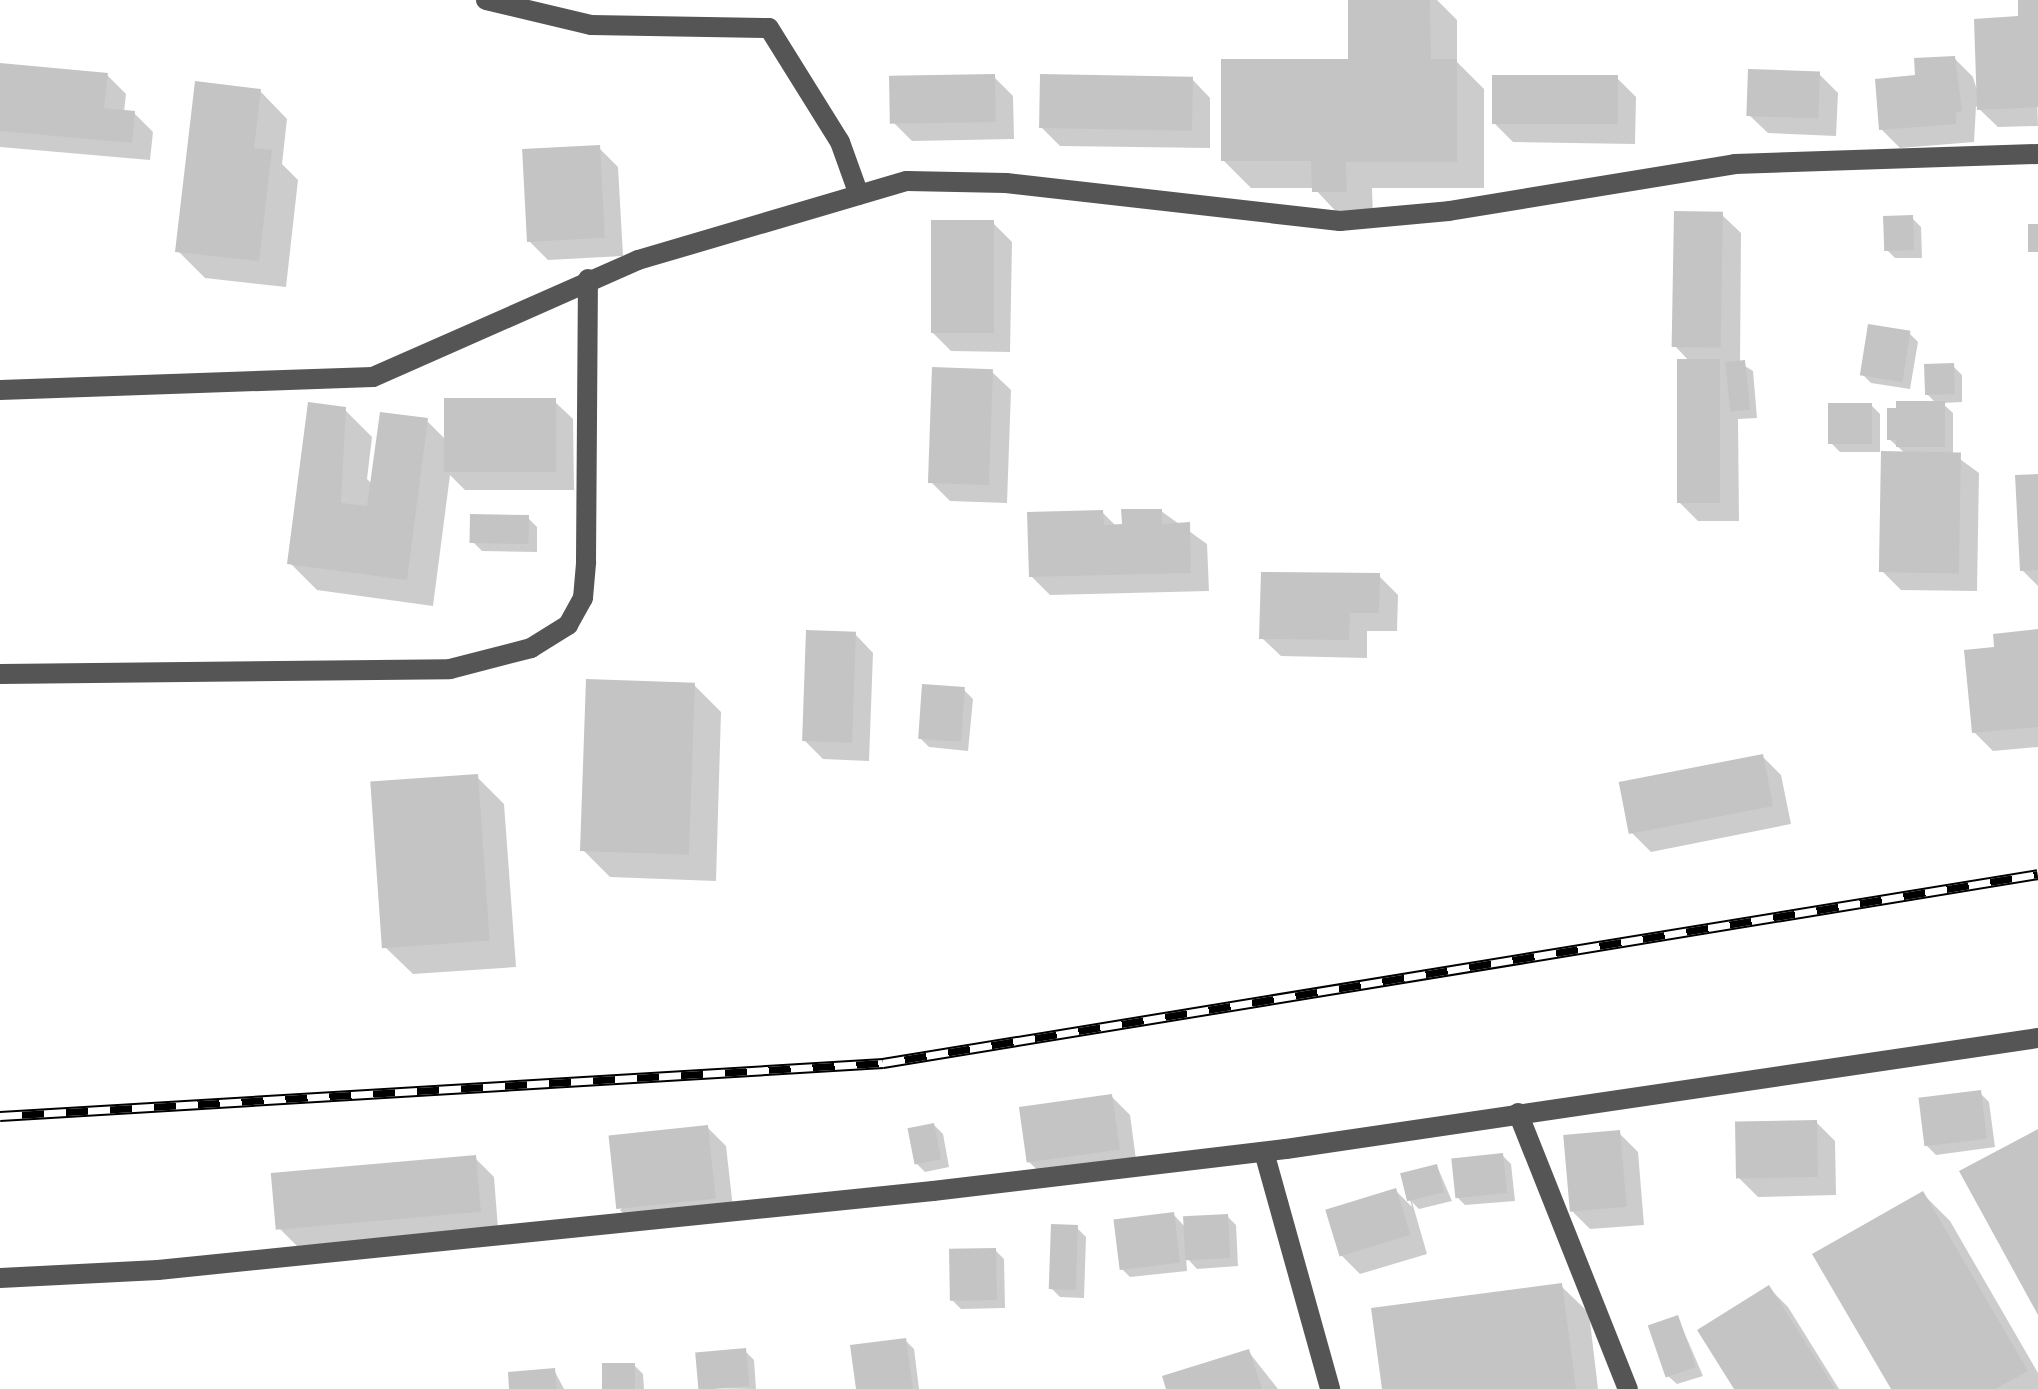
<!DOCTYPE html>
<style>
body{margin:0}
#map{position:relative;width:2038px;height:1389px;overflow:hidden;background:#fff;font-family:Rubik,sans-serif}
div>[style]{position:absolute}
.shadow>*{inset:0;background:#0003}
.building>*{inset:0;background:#c4c4c4;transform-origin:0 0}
.minor>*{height:20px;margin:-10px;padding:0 10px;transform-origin:10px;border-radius:10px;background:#555}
.tertiary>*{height:20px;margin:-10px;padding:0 10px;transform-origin:10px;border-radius:10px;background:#555}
.rail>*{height:11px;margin-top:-5.5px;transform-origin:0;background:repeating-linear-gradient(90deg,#fff 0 22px,#000 0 44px);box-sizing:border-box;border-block:2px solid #000}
span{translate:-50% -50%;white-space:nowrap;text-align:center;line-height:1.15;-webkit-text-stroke:10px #fff;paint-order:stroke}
</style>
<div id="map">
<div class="shadow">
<i style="clip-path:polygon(1351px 0,1437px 0,1457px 20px,1457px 62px,1484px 89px,1484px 188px,1372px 188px,1373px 218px,1342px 218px,1314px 188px,1251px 188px,1223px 160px,1350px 62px)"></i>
<i style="clip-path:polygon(2034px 0,2038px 126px,1998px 127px,1976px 106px,1974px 142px,1900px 148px,1881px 129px,1918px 77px,1954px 58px,1973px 77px,1979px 97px)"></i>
<i style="clip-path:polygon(0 66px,107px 75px,126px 94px,124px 112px,134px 113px,153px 132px,150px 160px,0 147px)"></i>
<i style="clip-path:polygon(1819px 74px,1838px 93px,1836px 136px,1768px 133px,1749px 115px)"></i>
<i style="clip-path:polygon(994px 77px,1013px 96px,1014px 139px,912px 141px,893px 122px)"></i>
<i style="clip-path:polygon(1617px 78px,1636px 97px,1635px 144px,1513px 142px,1494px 123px)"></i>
<i style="clip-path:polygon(1192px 79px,1210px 98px,1210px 148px,1060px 146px,1041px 127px)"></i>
<i style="clip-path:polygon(260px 91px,287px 119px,282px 164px,298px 180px,286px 287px,205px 278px,178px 251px)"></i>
<i style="clip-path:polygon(599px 148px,618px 167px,623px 256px,548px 260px,529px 241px)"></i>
<i style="clip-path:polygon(1722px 215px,1741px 233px,1740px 363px,1753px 371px,1757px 418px,1738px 419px,1739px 521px,1698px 521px,1679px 502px,1690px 362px,1675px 346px)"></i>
<i style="clip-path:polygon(1912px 218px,1921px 227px,1922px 258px,1895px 258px,1886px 249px)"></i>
<i style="clip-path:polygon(993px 223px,1012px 242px,1010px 352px,951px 351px,932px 332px)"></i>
<i style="clip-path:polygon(1909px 333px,1918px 342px,1910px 389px,1871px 383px,1862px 374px)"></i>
<i style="clip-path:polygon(1953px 366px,1962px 375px,1962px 402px,1942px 403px,1953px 413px,1953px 454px,1979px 473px,1977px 591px,1901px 590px,1882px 571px,1906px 454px,1889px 439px,1937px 404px,1927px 394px)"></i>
<i style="clip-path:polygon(992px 372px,1011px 390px,1007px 503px,950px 501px,931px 482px)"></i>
<i style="clip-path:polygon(554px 401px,573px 419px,574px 490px,465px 490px,450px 475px,433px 606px,317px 590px,290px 563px,345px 410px,372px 437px,367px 479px,373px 485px,427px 421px,446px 440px)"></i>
<i style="clip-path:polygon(1871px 405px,1880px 414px,1880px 452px,1840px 452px,1831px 443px)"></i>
<i style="clip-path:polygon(2038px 476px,2038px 586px,2022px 570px)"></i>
<i style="clip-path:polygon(1161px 511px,1207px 544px,1209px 591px,1050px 595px,1031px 576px,1102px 512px,1117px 527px)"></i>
<i style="clip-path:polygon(528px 518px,537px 527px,537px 552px,482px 551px,473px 542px)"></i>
<i style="clip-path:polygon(1379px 576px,1398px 595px,1397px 631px,1367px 631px,1367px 658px,1281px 656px,1262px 638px)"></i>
<i style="clip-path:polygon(2038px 632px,2038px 747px,1993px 751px,1974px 732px,1996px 650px)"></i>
<i style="clip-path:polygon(855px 634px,873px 653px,869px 761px,823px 759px,804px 740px)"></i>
<i style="clip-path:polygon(694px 685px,721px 712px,716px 881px,610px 877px,583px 850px)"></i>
<i style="clip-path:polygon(964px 690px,973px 699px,968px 751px,929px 747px,920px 738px)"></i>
<i style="clip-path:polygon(1762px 756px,1781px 775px,1791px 824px,1651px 852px,1632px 833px)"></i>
<i style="clip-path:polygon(477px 777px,504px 804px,516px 967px,413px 974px,385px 947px)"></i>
<i style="clip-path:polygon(1980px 1093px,1989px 1102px,1995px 1147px,1936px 1155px,1927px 1146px)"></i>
<i style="clip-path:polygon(1111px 1096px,1130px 1115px,1137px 1167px,1048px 1180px,1029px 1162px)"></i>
<i style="clip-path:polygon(1816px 1122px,1835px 1141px,1836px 1195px,1758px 1197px,1739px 1178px)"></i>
<i style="clip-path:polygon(934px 1125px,943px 1134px,949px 1167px,925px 1172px,916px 1163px)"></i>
<i style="clip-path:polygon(707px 1127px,726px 1146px,734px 1217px,639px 1229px,620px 1210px)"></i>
<i style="clip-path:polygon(1619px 1133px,1638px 1152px,1644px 1225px,1590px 1229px,1571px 1210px)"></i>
<i style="clip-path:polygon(1502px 1155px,1511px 1164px,1515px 1201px,1465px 1205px,1456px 1196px)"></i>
<i style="clip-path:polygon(475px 1158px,494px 1177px,498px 1229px,297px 1246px,278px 1227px)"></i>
<i style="clip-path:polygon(1437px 1166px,1452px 1201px,1419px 1209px,1412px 1202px,1427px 1254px,1360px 1274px,1341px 1255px,1395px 1190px,1412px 1207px,1403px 1175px)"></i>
<i style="clip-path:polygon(1923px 1194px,1950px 1221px,2038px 1373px,2038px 1389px,1893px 1389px)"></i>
<i style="clip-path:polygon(1173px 1214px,1186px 1228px,1227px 1216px,1236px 1225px,1238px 1266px,1197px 1269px,1186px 1257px,1187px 1271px,1130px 1277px,1121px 1268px)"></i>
<i style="clip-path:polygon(1077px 1228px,1086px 1237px,1084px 1298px,1060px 1297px,1051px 1288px)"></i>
<i style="clip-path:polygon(995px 1250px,1004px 1259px,1005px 1308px,961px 1309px,952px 1300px)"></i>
<i style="clip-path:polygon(1561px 1286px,1589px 1313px,1598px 1389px,1384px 1389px)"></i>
<i style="clip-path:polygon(1769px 1288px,1788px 1307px,1839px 1389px,1737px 1389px)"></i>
<i style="clip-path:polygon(1678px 1318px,1703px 1376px,1677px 1384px,1668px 1376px)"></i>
<i style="clip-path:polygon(905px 1340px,914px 1349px,919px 1389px,859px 1389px)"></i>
<i style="clip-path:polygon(745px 1351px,754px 1360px,756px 1389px,700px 1388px)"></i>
<i style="clip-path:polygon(1248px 1351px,1278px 1389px,1169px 1389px)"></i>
<i style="clip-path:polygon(634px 1365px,643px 1374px,644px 1389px,605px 1389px)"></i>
<i style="clip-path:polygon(554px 1370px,564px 1389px,511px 1389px)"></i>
</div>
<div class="building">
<i style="clip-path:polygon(1348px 0,1430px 0,1431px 59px,1457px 59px,1457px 162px,1346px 162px,1347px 192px,1312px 192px,1311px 161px,1221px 161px,1221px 59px,1348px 59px)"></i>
<i style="clip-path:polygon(2018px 0,2038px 0,2038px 107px,1977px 110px,1974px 19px,2018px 16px)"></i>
<i style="clip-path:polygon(1955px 56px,1962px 111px,1956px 112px,1956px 124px,1879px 130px,1875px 79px,1915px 75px,1914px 58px)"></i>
<i style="clip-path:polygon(0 63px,108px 73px,104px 108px,135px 111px,132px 143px,0 131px)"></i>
<i style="left:1748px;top:69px;width:72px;height:47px;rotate:2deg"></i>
<i style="left:995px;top:74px;width:48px;height:106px;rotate:89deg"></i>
<i style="left:1040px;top:74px;width:153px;height:54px;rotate:1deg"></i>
<i style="left:1492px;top:75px;width:126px;height:49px"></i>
<i style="clip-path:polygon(195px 81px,261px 89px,254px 148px,272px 150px,259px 261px,175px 252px)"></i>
<i style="left:600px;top:145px;width:93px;height:78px;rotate:87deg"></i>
<i style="left:1674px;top:211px;width:49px;height:136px;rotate:1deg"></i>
<i style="left:1913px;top:215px;width:35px;height:30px;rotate:88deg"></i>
<i style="left:931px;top:220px;width:63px;height:113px"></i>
<i style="left:2038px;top:224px;width:28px;height:10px;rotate:90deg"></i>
<i style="left:1868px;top:324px;width:43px;height:52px;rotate:9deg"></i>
<i style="left:1677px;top:359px;width:43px;height:144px"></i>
<i style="left:1745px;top:360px;width:50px;height:20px;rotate:84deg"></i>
<i style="left:1954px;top:363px;width:31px;height:30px;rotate:88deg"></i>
<i style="left:932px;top:367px;width:61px;height:116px;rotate:2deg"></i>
<i style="left:556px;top:398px;width:74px;height:112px;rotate:90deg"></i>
<i style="clip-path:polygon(1896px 401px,1945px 401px,1945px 447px,1896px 447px,1896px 440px,1887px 440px,1887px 408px,1896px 408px)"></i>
<i style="clip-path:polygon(308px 402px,346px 407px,341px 503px,367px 506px,380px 412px,428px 418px,407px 580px,287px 564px)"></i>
<i style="left:1828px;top:403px;width:44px;height:41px"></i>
<i style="left:1881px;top:451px;width:80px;height:121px;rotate:1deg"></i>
<i style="clip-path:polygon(2038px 474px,2038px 570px,2020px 571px,2015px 475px)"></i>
<i style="clip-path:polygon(1121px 509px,1162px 509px,1162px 524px,1190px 522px,1191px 573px,1029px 577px,1027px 512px,1103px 510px,1104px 525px,1122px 524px)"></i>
<i style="left:470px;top:514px;width:59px;height:29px;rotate:1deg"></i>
<i style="clip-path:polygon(1261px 572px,1380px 573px,1379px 613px,1350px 613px,1349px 640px,1259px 639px)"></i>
<i style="clip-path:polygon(2038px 629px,2038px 727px,1972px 733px,1964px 650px,1994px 647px,1993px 634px)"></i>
<i style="left:806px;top:630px;width:50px;height:111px;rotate:2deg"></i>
<i style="left:586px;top:679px;width:109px;height:172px;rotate:2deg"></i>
<i style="left:922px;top:684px;width:43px;height:55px;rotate:4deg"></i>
<i style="left:1763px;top:754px;width:53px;height:147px;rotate:79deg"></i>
<i style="left:478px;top:774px;width:167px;height:108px;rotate:86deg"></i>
<i style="left:1981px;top:1090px;width:49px;height:63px;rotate:83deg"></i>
<i style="left:1112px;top:1094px;width:56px;height:94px;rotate:82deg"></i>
<i style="left:1817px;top:1120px;width:57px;height:82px;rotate:89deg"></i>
<i style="left:934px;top:1123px;width:37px;height:27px;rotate:79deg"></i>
<i style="left:708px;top:1125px;width:74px;height:100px;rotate:84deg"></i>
<i style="clip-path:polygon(2038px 1129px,2038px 1315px,1959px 1171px)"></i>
<i style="left:1620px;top:1130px;width:77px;height:57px;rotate:85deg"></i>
<i style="left:1503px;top:1153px;width:40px;height:52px;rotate:84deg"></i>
<i style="left:476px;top:1155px;width:57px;height:206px;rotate:85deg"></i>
<i style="left:1437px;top:1164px;width:29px;height:38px;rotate:76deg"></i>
<i style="left:1396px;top:1188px;width:49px;height:74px;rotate:73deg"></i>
<i style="clip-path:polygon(1923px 1191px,2028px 1371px,1995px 1389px,1891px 1389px,1812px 1254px)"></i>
<i style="left:1174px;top:1212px;width:51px;height:61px;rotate:83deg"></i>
<i style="left:1228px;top:1214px;width:44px;height:45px;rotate:87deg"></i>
<i style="left:1051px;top:1224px;width:27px;height:65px;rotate:2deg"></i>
<i style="left:996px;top:1248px;width:52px;height:47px;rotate:89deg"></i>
<i style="clip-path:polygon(1562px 1283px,1576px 1389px,1382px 1389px,1371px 1308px)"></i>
<i style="clip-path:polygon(1769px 1285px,1835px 1389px,1734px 1389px,1697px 1330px)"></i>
<i style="left:1678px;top:1315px;width:55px;height:32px;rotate:71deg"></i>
<i style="clip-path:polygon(906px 1338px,913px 1389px,856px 1389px,850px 1345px)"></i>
<i style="left:746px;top:1348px;width:38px;height:51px;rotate:85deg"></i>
<i style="clip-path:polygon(1249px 1349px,1262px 1389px,1166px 1389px,1162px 1376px)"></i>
<i style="left:602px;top:1363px;width:33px;height:26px"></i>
<i style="clip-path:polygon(555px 1368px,557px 1389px,509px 1389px,508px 1372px)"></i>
</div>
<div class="minor">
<i style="left:486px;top:0;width:108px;rotate:13.4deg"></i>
<i style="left:591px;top:25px;width:178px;rotate:1deg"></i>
<i style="left:769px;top:28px;width:134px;rotate:58.1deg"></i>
<i style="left:840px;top:142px;width:56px;rotate:70.3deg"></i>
<i style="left:0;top:390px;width:373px;rotate:-2deg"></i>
<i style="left:373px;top:377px;width:290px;rotate:-23.8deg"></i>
<i style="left:638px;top:260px;width:280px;rotate:-16.4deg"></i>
<i style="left:907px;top:181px;width:99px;rotate:1.2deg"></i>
<i style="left:1006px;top:183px;width:336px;rotate:6.5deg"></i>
<i style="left:1340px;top:221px;width:109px;rotate:-5.2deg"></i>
<i style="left:1449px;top:211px;width:290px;rotate:-9.3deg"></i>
<i style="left:1735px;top:164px;width:303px;rotate:-1.9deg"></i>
<i style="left:0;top:674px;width:450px;rotate:-0.6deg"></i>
<i style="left:450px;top:669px;width:84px;rotate:-14.5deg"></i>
<i style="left:531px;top:648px;width:44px;rotate:-31.9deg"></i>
<i style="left:568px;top:625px;width:31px;rotate:-61deg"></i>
<i style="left:583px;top:598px;width:37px;rotate:-85deg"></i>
<i style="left:586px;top:561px;width:282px;rotate:-89.6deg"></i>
<i style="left:1518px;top:1113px;width:297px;rotate:68.3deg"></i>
<i style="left:1264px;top:1152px;width:246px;rotate:74.4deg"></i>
</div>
<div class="tertiary">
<i style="left:0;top:1278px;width:158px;rotate:-2.9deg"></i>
<i style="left:158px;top:1270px;width:779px;rotate:-5.82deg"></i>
<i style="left:933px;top:1191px;width:355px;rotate:-6.8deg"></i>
<i style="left:1286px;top:1149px;width:760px;rotate:-8.4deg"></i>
</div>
<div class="rail">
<i style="left:0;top:1116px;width:885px;rotate:-3.43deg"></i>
<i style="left:883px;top:1063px;width:1170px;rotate:-9.29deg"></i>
</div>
</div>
